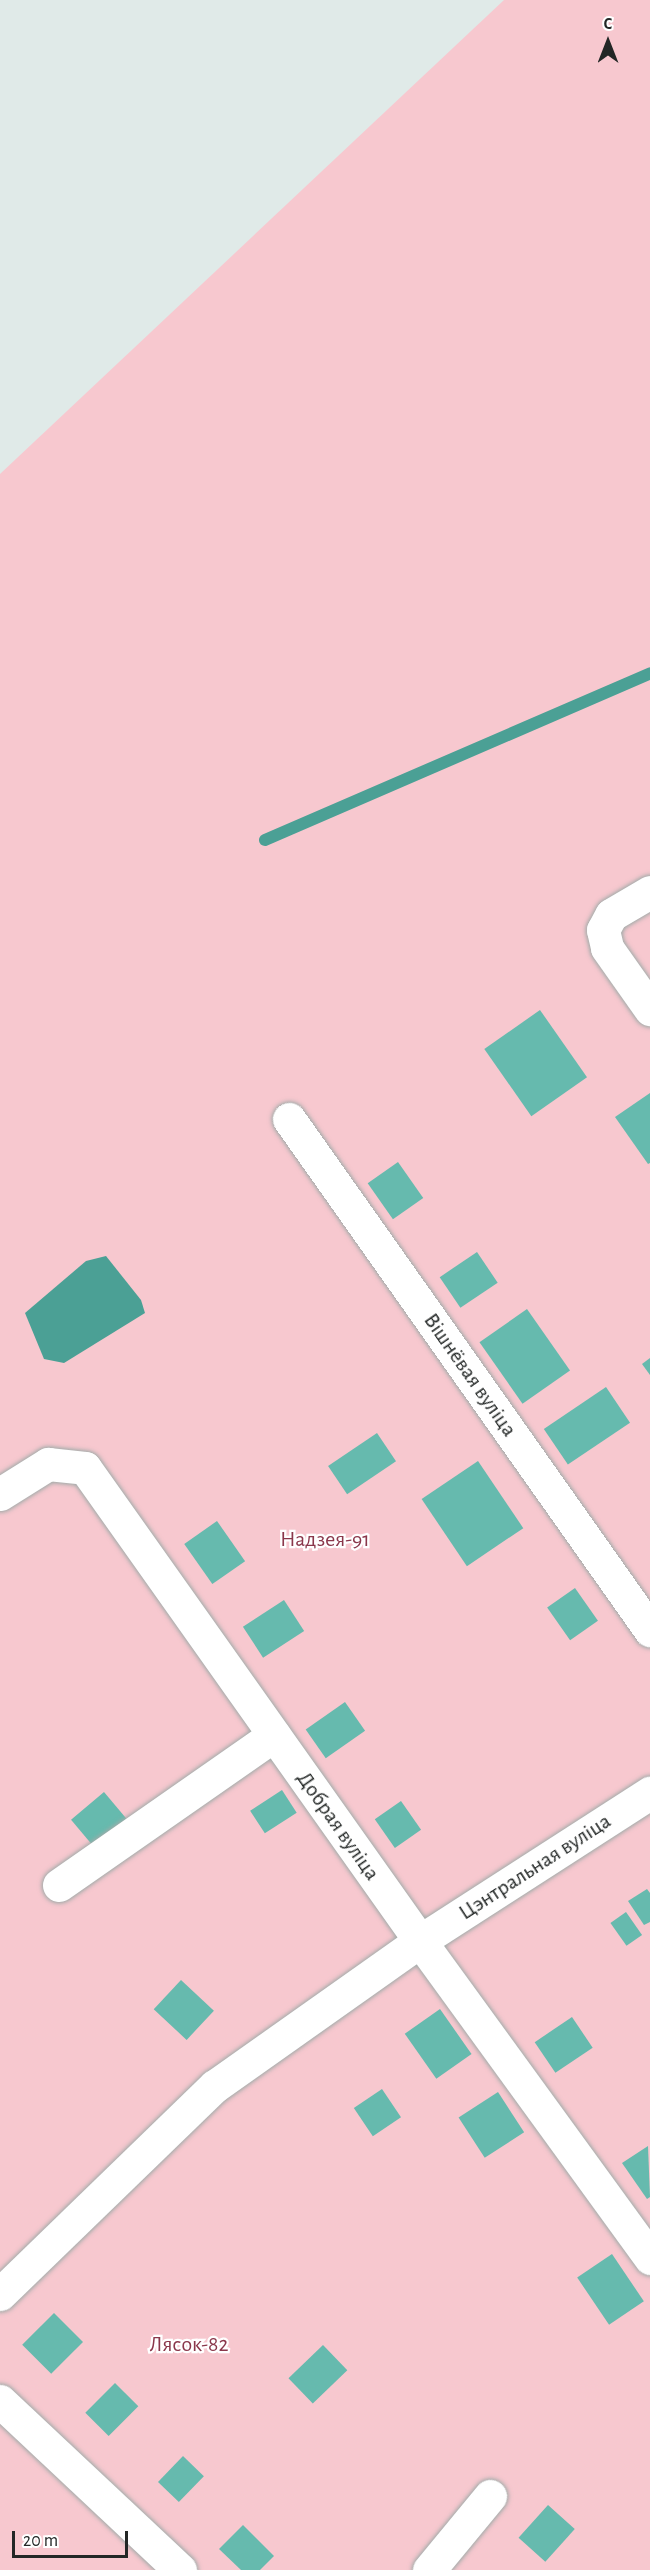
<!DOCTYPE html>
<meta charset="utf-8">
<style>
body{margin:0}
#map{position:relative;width:650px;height:2570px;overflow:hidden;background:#e0eae8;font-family:"Alegreya Sans",sans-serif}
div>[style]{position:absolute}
.green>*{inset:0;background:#f7c8cf}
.water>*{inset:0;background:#4ba095}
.stream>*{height:12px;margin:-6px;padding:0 6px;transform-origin:6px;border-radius:6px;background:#4ba095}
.building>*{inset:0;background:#66baae;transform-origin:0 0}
.roads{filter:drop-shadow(0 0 2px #a2aba9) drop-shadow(0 0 2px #a2aba9)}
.minor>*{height:33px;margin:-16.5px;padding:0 16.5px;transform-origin:16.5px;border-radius:16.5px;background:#fff}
span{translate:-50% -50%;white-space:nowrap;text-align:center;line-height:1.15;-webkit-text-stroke:4.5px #fff;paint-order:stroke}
.street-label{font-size:22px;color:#232726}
.park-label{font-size:22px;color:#8a374b}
.north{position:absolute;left:578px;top:12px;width:60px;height:60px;-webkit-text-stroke:4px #fff;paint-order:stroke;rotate:0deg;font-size:16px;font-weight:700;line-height:24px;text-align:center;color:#232726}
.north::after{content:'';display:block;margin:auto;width:21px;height:27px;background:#232726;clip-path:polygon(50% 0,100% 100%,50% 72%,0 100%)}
.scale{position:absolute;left:12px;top:2531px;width:116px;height:27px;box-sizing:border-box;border:3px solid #232726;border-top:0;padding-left:8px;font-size:18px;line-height:21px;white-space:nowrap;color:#232726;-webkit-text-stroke:4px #fff;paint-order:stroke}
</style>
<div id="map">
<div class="green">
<i style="clip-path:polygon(504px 0,650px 0,650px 2570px,0 2570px,0 474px)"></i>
</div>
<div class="water">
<i style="clip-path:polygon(106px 1256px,141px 1300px,145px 1313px,64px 1363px,44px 1359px,25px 1313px,86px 1261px)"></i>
</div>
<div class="stream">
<i style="left:265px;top:840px;width:420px;rotate:-23.4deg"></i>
</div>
<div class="building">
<i style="left:540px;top:1010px;width:82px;height:68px;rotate:55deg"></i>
<i style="clip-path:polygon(650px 1093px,650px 1163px,648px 1164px,615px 1117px)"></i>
<i style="left:398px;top:1162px;width:44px;height:37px;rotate:55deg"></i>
<i style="left:477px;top:1252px;width:37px;height:45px;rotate:56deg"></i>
<i style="left:527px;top:1309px;width:75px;height:58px;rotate:55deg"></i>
<i style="clip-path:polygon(650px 1358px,650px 1375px,642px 1364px)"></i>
<i style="left:606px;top:1387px;width:43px;height:75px;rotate:56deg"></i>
<i style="left:377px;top:1433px;width:34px;height:59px;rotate:56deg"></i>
<i style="left:478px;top:1461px;width:81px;height:68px;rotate:56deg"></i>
<i style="left:217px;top:1521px;width:49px;height:40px;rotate:55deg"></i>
<i style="left:575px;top:1588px;width:40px;height:34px;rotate:55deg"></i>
<i style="left:284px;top:1600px;width:37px;height:49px;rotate:57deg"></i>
<i style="left:345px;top:1702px;width:35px;height:48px;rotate:55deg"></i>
<i style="left:282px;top:1790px;width:27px;height:38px;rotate:57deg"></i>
<i style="left:104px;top:1792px;width:35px;height:43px;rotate:50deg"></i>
<i style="left:401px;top:1801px;width:35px;height:32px;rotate:55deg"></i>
<i style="clip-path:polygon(647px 1889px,650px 1893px,650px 1922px,644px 1925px,628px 1901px)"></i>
<i style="left:626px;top:1912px;width:28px;height:19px;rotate:55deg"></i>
<i style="left:181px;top:1980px;width:45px;height:40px;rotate:43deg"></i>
<i style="left:440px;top:2009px;width:55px;height:43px;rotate:55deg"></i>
<i style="left:572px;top:2017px;width:37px;height:45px;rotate:56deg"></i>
<i style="left:382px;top:2089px;width:34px;height:34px;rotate:56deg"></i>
<i style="left:498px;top:2092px;width:48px;height:47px;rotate:57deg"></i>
<i style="clip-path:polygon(648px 2146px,650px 2197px,647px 2199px,622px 2163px)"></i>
<i style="left:612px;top:2254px;width:57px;height:42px;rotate:56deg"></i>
<i style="left:54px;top:2313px;width:41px;height:45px;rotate:45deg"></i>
<i style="left:323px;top:2345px;width:35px;height:48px;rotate:46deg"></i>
<i style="left:115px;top:2383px;width:33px;height:42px;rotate:45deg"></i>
<i style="left:183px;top:2456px;width:29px;height:36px;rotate:44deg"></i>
<i style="left:548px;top:2505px;width:36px;height:44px;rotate:42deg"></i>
<i style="clip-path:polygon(243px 2525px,274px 2556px,260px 2570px,241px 2570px,219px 2549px)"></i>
</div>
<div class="roads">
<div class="minor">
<i style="left:650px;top:892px;width:45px;rotate:149.5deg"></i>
<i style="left:611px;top:915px;width:17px;rotate:118deg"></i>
<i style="left:603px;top:930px;width:18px;rotate:77deg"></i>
<i style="left:607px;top:948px;width:75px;rotate:54.8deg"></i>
<i style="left:289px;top:1119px;width:626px;rotate:54.76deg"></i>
<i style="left:0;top:1494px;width:57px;rotate:-32deg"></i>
<i style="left:48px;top:1464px;width:37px;rotate:6deg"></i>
<i style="left:85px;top:1468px;width:580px;rotate:54.69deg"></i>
<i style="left:420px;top:1941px;width:392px;rotate:54deg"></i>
<i style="left:59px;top:1885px;width:262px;rotate:-34.9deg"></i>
<i style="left:0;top:2294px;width:299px;rotate:-44.1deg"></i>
<i style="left:215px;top:2086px;width:251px;rotate:-35.3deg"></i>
<i style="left:420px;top:1941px;width:274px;rotate:-32.8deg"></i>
<i style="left:0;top:2401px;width:247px;rotate:43.2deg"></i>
<i style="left:429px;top:2570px;width:96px;rotate:-50.5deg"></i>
</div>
</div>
<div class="street-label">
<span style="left:470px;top:1375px;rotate:55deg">Вішнёвая вуліца</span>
<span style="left:338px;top:1826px;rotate:55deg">Добрая вуліца</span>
<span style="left:535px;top:1867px;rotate:-33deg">Цэнтральная вуліца</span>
</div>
<div class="park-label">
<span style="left:325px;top:1540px">Надзея-91</span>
<span style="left:189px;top:2345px">Лясок-82</span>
</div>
<div class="north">С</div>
<div class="scale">20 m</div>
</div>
